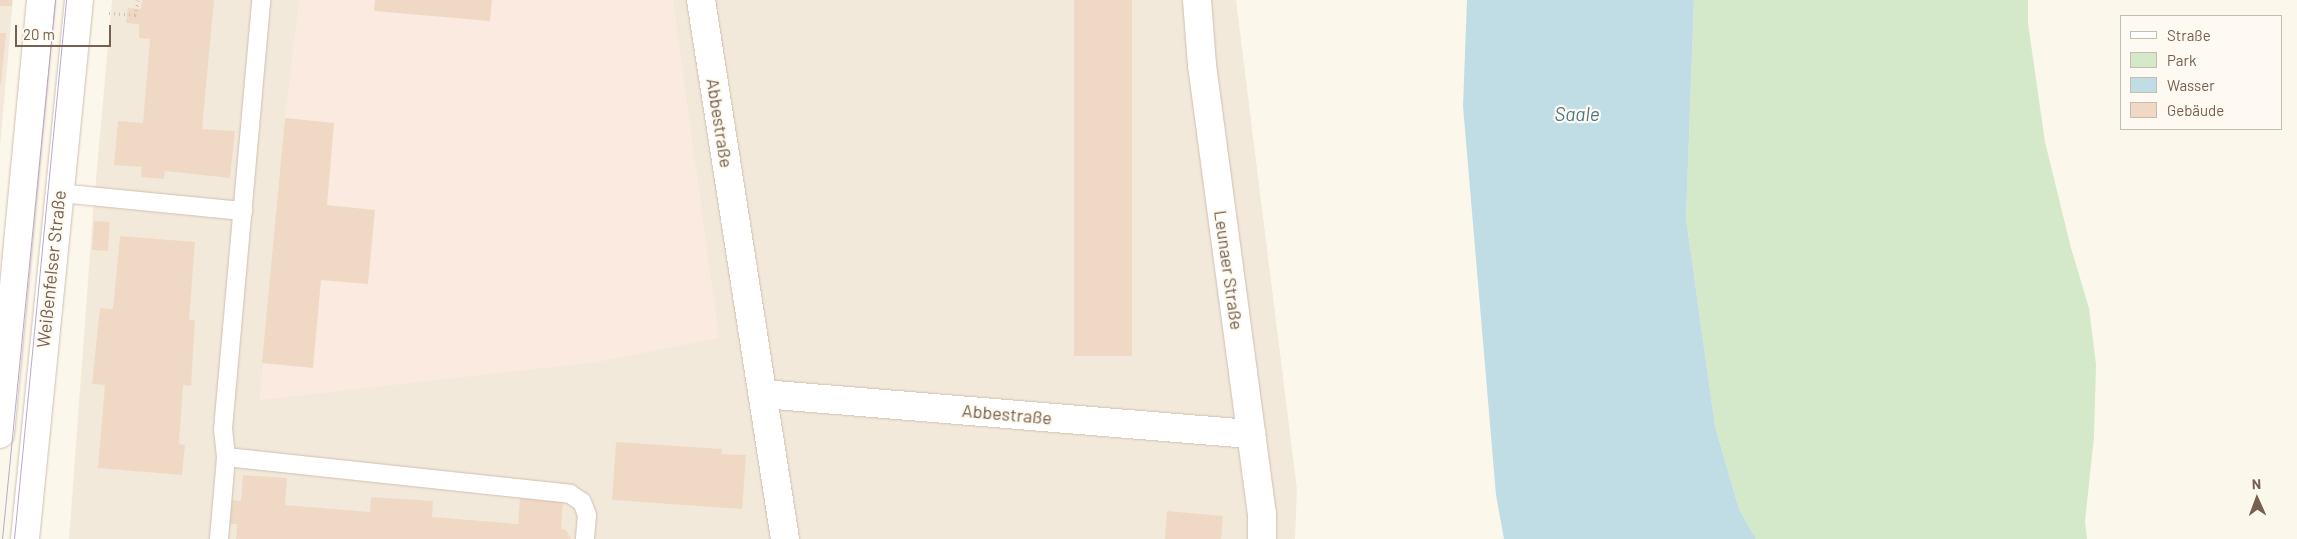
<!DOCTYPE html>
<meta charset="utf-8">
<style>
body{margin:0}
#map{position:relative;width:2297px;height:539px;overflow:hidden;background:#fcf7eb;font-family:Barlow,sans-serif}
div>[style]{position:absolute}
.residential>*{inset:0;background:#f3e9da}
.commercial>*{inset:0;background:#fbeae0}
.green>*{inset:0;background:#d3e9c9}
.water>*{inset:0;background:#c0dce5}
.building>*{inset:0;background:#f0d9c4;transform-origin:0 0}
.path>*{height:3px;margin-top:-1.5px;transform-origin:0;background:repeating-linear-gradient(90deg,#d5bda6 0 1px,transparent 0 5px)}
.roads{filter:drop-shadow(0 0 1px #cec0b1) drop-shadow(0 0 1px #cec0b1)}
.service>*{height:18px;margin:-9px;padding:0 9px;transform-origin:9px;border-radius:9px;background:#fff}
.minor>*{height:28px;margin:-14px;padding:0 14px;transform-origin:14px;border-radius:14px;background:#fff}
.secondary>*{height:28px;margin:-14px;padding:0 14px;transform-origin:14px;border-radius:14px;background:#fff}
.tram>*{height:1px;margin:-0.5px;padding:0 0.5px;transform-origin:0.5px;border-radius:0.5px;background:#bba8c6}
span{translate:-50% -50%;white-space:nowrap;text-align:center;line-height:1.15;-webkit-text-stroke:4.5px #fefaf1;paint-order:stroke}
.street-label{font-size:18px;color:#76604f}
.water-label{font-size:19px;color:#497888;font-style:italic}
.legend{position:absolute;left:2120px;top:15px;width:162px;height:115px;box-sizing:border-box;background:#fefaf1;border:1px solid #c8bcb0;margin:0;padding:6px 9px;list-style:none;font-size:15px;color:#76604f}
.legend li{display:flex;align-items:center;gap:10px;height:25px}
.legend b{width:25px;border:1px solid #c8bcb0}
.north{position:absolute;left:2232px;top:474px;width:50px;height:50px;-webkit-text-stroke:4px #fefaf1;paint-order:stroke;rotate:358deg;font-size:14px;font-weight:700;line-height:20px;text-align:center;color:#76604f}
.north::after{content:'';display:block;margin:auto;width:18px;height:22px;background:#76604f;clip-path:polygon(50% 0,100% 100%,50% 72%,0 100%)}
.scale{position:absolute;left:15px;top:25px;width:96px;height:22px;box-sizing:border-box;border:2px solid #76604f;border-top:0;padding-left:6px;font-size:15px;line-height:18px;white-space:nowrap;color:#76604f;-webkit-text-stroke:4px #fefaf1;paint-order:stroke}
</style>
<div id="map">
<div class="residential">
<i style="clip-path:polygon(0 0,13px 0,0 147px)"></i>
<i style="clip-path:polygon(112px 0,1236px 0,1297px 489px,1295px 539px,69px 539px,93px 213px)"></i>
</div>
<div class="commercial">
<i style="clip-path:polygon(299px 0,673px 0,719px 338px,597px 362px,260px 400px,285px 118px)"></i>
</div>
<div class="green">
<i style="clip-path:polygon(1694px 0,2028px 0,2028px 23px,2045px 142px,2071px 248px,2089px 308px,2096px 364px,2094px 437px,2085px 521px,2087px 539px,1756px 539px,1739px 509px,1715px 426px,1686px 218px)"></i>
</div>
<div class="water">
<i style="clip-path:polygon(1467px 0,1694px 0,1686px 218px,1715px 426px,1739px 509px,1756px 539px,1504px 539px,1496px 495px,1463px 106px)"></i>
</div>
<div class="building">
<i style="left:0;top:0;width:12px;height:6px"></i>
<i style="clip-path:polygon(142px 0,214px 0,202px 129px,235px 131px,230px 178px,165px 171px,164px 179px,141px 177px,142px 167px,114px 165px,118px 121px,143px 123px,150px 39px,139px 38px,139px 24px,126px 23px,128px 8px,141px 9px)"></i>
<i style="clip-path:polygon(375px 0,492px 0,490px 21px,374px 11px)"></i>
<i style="left:1074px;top:0;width:58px;height:356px"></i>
<i style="clip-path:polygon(0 33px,6px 33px,1px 84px,0 84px)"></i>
<i style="clip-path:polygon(285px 118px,334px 123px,327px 205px,375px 210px,368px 284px,321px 280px,313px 368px,262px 363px)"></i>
<i style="left:94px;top:221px;width:16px;height:29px;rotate:4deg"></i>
<i style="clip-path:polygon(120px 236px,195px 242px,189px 320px,195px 320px,191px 386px,183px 385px,179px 444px,185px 445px,182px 475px,98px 468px,105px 385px,92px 384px,100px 308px,113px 309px)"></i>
<i style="clip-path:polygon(616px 442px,722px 449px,721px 454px,746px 455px,742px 509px,612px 500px)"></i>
<i style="clip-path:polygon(243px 475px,287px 478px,285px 505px,370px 512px,371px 497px,433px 501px,432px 517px,518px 524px,520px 498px,563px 502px,561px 529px,566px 530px,571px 539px,236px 539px,237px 524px,230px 524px,232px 500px,241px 501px)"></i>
<i style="clip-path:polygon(1167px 511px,1223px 516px,1221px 539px,1165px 539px)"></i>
</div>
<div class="path">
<i style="left:138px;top:0;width:15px;rotate:101deg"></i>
<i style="left:135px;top:15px;width:5px;rotate:11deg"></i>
<i style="left:109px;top:13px;width:26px;rotate:4deg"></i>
</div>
<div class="roads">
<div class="service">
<i style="left:59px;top:193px;width:185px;rotate:5.6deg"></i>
<i style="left:226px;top:457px;width:28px;rotate:-96deg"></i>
<i style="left:223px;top:429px;width:431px;rotate:-84.9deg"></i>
<i style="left:219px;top:539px;width:82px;rotate:-85.1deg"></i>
<i style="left:226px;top:457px;width:346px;rotate:6.1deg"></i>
<i style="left:570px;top:494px;width:14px;rotate:34deg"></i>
<i style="left:582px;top:502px;width:14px;rotate:69deg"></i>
<i style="left:587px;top:515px;width:24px;rotate:95deg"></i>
</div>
<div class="minor">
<i style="left:701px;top:0;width:546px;rotate:81.14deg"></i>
<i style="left:1197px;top:0;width:65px;rotate:85.6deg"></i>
<i style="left:1202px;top:65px;width:453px;rotate:82.4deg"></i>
<i style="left:1262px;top:514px;width:25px;rotate:90deg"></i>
<i style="left:763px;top:394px;width:490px;rotate:4.7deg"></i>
</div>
<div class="secondary">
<i style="left:0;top:434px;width:436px;rotate:-84.6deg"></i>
<i style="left:25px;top:539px;width:542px;rotate:-84.28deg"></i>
</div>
</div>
<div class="tram">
<i style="left:2px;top:539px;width:542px;rotate:-84.38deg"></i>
<i style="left:14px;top:539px;width:542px;rotate:-84.49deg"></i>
</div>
<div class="street-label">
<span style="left:720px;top:123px;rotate:81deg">Abbestraße</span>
<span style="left:51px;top:269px;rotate:-84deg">Weißenfelser Straße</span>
<span style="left:1229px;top:270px;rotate:82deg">Leunaer Straße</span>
<span style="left:1007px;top:414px;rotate:5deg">Abbestraße</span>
</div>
<div class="water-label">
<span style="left:1577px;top:114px">Saale</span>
</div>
<ul class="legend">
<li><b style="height:6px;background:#fff"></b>Straße</li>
<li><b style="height:14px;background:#d3e9c9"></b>Park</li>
<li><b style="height:14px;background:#c0dce5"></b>Wasser</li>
<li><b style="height:14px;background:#f0d9c4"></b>Gebäude</li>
</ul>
<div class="north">N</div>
<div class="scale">20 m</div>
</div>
